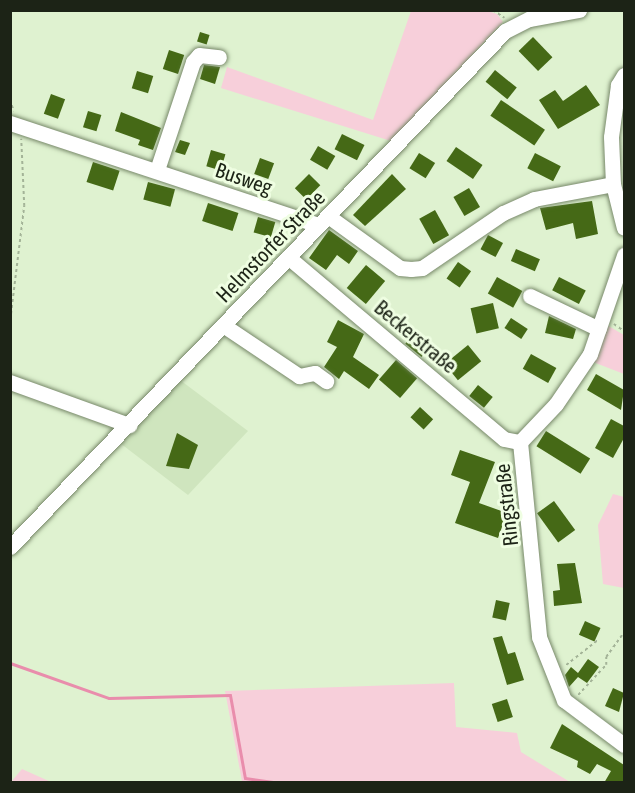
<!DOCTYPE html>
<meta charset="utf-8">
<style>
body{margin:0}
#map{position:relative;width:635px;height:793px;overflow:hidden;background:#dff2d0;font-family:"Asap Condensed",sans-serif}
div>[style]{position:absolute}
.built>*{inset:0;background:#cfe5be}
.green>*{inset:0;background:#f7cfda}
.stream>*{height:3px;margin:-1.5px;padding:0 1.5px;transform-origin:1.5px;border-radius:1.5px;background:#e98dac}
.building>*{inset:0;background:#456916;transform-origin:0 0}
.path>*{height:1.5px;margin-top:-0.75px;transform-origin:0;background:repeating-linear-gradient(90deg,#a3b397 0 3px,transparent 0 6px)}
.roads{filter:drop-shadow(0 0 2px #778869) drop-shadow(0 0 2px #778869)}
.minor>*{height:15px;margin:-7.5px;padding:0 7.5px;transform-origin:7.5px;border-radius:7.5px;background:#fff}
span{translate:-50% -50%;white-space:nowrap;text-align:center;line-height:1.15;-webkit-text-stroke:6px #effee2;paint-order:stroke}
.street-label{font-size:21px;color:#1c2316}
.frame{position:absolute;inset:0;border:12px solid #1c2316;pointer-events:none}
</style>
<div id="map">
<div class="built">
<i style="clip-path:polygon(176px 377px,248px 431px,188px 495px,116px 440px)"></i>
</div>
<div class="green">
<i style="clip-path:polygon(411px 11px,488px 11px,497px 14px,503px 22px,391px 141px,221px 88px,227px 67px,373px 120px)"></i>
<i style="clip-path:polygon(605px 324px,624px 335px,624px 374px,593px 362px)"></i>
<i style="clip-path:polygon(613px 494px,624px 497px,624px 588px,603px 584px,598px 525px)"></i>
<i style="clip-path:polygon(454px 683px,456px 727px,517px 733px,521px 752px,570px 782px,242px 781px,225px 691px)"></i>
<i style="clip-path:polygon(22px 769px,51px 782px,11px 782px)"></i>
</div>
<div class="stream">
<i style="left:10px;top:663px;width:105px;rotate:19.5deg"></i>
<i style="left:109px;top:698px;width:121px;rotate:-1.4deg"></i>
<i style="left:230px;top:695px;width:84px;rotate:79.8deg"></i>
<i style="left:245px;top:778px;width:28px;rotate:8deg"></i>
</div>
<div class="building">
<i style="left:200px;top:32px;width:10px;height:10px;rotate:17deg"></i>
<i style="left:533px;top:37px;width:28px;height:20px;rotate:46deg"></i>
<i style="left:169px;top:50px;width:16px;height:20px;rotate:18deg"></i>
<i style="clip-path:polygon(204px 65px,220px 67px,215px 84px,200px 79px)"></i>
<i style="left:495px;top:70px;width:28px;height:15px;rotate:39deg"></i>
<i style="left:137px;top:71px;width:17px;height:18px;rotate:17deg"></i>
<i style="clip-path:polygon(586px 85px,600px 105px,558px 129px,539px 100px,555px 90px,563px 101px)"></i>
<i style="left:51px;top:94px;width:15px;height:21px;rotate:20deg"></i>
<i style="left:501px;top:100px;width:53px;height:19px;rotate:34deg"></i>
<i style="left:88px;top:111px;width:14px;height:17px;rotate:17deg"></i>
<i style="clip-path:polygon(121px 112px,161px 128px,153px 150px,138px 145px,140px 140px,115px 131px)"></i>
<i style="left:342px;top:134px;width:25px;height:17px;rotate:26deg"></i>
<i style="clip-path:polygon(180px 140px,190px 143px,185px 155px,175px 152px)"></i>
<i style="left:318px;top:146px;width:20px;height:16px;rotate:30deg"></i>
<i style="left:456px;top:147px;width:32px;height:17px;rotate:34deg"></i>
<i style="left:211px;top:150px;width:15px;height:17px;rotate:16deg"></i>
<i style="left:419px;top:153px;width:19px;height:18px;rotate:32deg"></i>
<i style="left:535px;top:153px;width:29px;height:17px;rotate:27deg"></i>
<i style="left:260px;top:158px;width:15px;height:17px;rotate:20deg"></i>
<i style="left:93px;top:162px;width:28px;height:21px;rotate:18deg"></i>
<i style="left:309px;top:174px;width:16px;height:20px;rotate:45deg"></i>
<i style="clip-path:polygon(392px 174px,406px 189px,365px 226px,353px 215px)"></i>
<i style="left:148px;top:182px;width:28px;height:18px;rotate:15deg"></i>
<i style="left:469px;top:188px;width:22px;height:18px;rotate:60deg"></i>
<i style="clip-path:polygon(592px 201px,598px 234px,576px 239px,573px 223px,546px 230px,540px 208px)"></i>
<i style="left:208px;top:203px;width:32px;height:19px;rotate:18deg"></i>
<i style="left:435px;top:210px;width:29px;height:18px;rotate:61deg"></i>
<i style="left:258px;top:217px;width:18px;height:16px;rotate:16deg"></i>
<i style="clip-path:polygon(329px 230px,358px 251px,349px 264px,337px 255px,326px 270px,309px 258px)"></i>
<i style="left:488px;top:235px;width:17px;height:16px;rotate:28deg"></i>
<i style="left:516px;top:249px;width:26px;height:13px;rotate:23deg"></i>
<i style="left:458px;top:262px;width:16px;height:20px;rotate:35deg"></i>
<i style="left:366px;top:265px;width:25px;height:30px;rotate:40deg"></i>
<i style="left:497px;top:277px;width:29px;height:19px;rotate:29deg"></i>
<i style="left:559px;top:277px;width:30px;height:15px;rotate:27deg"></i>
<i style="left:493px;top:303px;width:26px;height:23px;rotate:77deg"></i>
<i style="clip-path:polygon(549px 316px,576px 329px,573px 339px,545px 333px)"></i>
<i style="left:511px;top:318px;width:20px;height:12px;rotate:33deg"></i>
<i style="clip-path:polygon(338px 320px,364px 334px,353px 357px,379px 375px,369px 389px,344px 371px,339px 379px,324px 367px,337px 347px,327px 342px)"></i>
<i style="left:409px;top:339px;width:21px;height:6px;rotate:39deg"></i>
<i style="left:468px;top:345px;width:21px;height:30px;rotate:51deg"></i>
<i style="left:531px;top:354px;width:29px;height:17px;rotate:29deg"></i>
<i style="left:396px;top:360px;width:28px;height:26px;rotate:41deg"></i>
<i style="clip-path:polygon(596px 374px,624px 390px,621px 410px,587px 390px)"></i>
<i style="left:478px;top:385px;width:19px;height:14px;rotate:39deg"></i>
<i style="left:420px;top:407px;width:18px;height:14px;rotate:43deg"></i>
<i style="clip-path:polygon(611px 419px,624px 426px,624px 438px,613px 458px,595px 448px)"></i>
<i style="left:546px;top:431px;width:52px;height:18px;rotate:32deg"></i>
<i style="clip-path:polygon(177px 433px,198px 445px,189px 469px,166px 466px)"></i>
<i style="clip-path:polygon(460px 450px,495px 462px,479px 503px,507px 513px,498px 538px,455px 523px,470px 482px,451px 475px)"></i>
<i style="left:554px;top:501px;width:36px;height:21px;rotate:54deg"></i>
<i style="clip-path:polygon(575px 563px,582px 603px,554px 606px,553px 591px,560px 590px,557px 564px)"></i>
<i style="left:496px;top:600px;width:14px;height:18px;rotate:12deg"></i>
<i style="left:585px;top:621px;width:17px;height:15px;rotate:24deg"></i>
<i style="clip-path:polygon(502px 636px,508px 654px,515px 652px,524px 680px,507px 685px,493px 638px)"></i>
<i style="clip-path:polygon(588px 659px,599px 667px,587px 683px,578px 677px,569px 687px,565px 675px,571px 667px,578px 673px)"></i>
<i style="clip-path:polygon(613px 688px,624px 693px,619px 712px,605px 706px)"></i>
<i style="left:507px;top:699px;width:19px;height:16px;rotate:72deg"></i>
<i style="clip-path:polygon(562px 724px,624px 765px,624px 783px,604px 783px,611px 771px,597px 764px,590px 774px,577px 767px,578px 761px,550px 748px)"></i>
</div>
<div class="path">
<i style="left:493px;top:10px;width:14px;rotate:34deg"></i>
<i style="left:10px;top:100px;width:12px;rotate:70deg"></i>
<i style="left:10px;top:320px;width:115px;rotate:-83deg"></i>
<i style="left:24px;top:206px;width:67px;rotate:-92.6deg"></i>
<i style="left:614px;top:324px;width:12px;rotate:35deg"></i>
<i style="left:566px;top:665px;width:42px;rotate:-38.2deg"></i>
<i style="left:578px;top:695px;width:41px;rotate:-47deg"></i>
<i style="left:606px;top:665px;width:8px;rotate:-90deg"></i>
<i style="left:606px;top:657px;width:27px;rotate:-54deg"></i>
</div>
<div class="roads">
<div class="minor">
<i style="left:624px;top:75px;width:12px;rotate:121deg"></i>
<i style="left:618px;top:85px;width:52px;rotate:97.7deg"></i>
<i style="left:611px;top:137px;width:47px;rotate:87.6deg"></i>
<i style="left:613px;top:184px;width:45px;rotate:76deg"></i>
<i style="left:10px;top:123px;width:324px;rotate:18.3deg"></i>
<i style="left:157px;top:170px;width:114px;rotate:-71.6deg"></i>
<i style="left:193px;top:62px;width:9px;rotate:-49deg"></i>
<i style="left:199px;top:55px;width:20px;rotate:6deg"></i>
<i style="left:328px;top:216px;width:89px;rotate:35.8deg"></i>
<i style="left:400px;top:268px;width:11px;rotate:5deg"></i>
<i style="left:411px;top:269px;width:11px;rotate:-5deg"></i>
<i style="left:422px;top:268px;width:98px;rotate:-34.2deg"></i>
<i style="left:503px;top:213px;width:34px;rotate:-24deg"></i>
<i style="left:534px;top:199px;width:80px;rotate:-10.8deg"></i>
<i style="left:288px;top:257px;width:282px;rotate:40.1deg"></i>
<i style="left:504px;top:439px;width:16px;rotate:11deg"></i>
<i style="left:530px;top:296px;width:76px;rotate:25.6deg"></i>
<i style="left:223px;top:325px;width:92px;rotate:33.9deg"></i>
<i style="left:299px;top:376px;width:16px;rotate:-11deg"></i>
<i style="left:315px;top:373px;width:14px;rotate:36deg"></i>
<i style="left:10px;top:382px;width:127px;rotate:19.9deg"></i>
<i style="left:520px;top:442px;width:196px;rotate:84.4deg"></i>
<i style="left:539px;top:637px;width:68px;rotate:68.4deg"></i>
<i style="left:564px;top:700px;width:75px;rotate:36.9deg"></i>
<i style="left:520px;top:442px;width:52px;rotate:-46.5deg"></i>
<i style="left:556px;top:404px;width:60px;rotate:-55.8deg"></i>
<i style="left:590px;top:354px;width:105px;rotate:-71deg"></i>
<i style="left:10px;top:547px;width:715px;rotate:-46.19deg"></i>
<i style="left:505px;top:31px;width:27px;rotate:-27deg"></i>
<i style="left:529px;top:19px;width:51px;rotate:-10.2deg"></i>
</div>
</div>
<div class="street-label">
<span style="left:244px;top:178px;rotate:19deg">Busweg</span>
<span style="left:270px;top:246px;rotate:-46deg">Helmstorfer Straße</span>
<span style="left:416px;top:336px;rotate:40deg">Beckerstraße</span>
<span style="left:506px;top:505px;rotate:-96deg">Ringstraße</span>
</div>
<div class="frame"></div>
</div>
